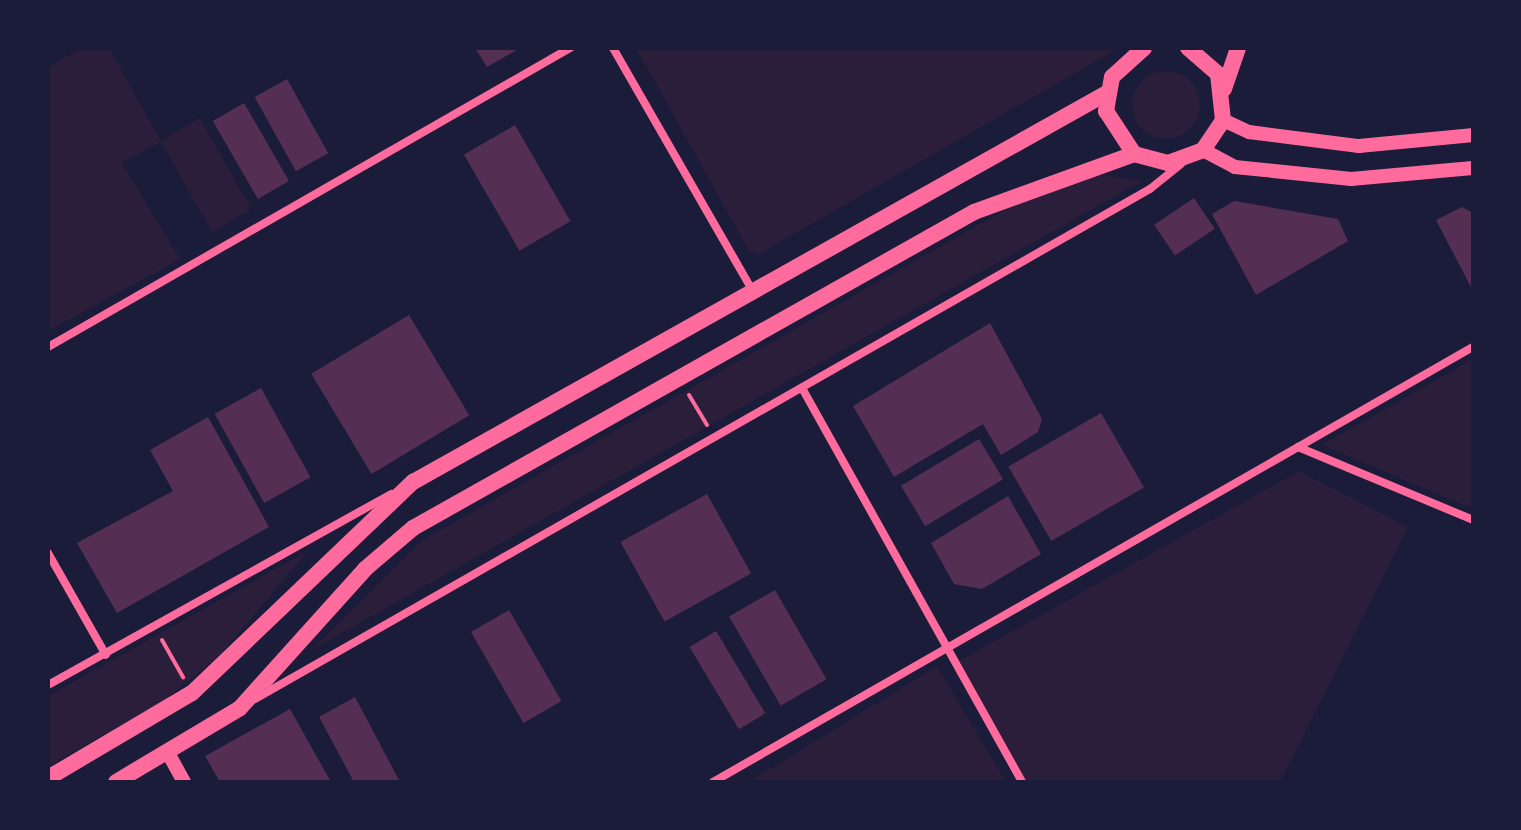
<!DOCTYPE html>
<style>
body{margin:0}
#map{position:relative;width:1521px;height:830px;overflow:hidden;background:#1b1b3a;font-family:"PT Sans",sans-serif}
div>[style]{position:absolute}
.green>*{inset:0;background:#2a1e3b}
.round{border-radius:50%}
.building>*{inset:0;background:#542f53;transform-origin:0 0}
.path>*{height:4px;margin:-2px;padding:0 2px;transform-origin:2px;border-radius:2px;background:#ff6b9d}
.minor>*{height:8px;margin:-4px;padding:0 4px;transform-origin:4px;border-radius:4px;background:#ff6b9d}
.tertiary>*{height:14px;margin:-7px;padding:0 7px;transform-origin:7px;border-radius:7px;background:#ff6b9d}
.secondary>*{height:16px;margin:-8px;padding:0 8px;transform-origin:8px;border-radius:8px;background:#ff6b9d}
span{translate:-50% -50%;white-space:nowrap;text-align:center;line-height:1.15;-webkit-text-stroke:8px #1b1b3a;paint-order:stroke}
.frame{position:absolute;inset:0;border:50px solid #1b1b3a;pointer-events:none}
</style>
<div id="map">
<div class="green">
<i style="clip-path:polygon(81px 48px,109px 48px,161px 141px,200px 118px,251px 209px,212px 232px,161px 142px,122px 163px,180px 259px,48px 331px,48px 68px)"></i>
<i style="clip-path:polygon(636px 48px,1119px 48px,759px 254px,749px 251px)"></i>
<i class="round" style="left:1132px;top:71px;width:68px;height:68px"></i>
<i style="clip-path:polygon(1093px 174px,1142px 181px,310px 651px,423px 540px,1024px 199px)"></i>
<i style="clip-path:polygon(1473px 359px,1473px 509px,1322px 445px)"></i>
<i style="clip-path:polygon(1299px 471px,1408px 527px,1280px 782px,1026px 782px,959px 661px)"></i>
<i style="clip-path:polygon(309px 550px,222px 653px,162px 702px,48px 766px,48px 696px)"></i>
<i style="clip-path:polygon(937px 666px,1006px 782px,749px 782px)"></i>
</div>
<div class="building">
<i style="clip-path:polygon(475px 48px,520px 48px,487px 67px)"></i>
<i style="left:287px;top:79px;width:85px;height:37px;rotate:61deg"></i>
<i style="left:244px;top:103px;width:90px;height:36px;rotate:60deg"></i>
<i style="left:515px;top:125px;width:111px;height:59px;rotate:60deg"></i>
<i style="left:1194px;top:198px;width:37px;height:48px;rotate:56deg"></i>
<i style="clip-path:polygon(1234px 201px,1338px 219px,1348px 241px,1256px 295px,1212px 214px)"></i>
<i style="clip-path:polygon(1462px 207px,1473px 213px,1473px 291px,1436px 220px)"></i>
<i style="left:409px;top:315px;width:117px;height:114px;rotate:59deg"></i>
<i style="clip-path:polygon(990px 323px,1042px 419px,1038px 432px,1001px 455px,983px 424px,894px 477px,853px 406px)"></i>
<i style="left:261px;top:388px;width:102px;height:53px;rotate:61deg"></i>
<i style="left:1101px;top:413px;width:86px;height:107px;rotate:60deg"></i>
<i style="clip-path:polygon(208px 417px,269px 527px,117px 613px,77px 543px,173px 491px,150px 450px)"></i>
<i style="left:979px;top:439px;width:47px;height:91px;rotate:59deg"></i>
<i style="left:707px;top:494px;width:91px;height:99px;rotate:61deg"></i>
<i style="clip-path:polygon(1008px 496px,1041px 554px,982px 589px,954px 584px,931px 543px)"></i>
<i style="left:775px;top:590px;width:103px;height:53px;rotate:60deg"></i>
<i style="left:509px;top:610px;width:105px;height:44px;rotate:60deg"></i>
<i style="left:716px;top:631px;width:96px;height:31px;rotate:59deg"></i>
<i style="clip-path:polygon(355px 697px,400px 782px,354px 782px,319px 717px)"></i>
<i style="clip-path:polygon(290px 709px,331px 782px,220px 782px,205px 756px)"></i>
</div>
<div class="path">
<i style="left:689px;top:395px;width:35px;rotate:59deg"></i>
<i style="left:162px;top:640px;width:43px;rotate:60.4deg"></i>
</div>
<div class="minor">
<i style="left:613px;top:48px;width:277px;rotate:60.1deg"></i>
<i style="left:48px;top:347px;width:602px;rotate:-29.8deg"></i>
<i style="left:802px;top:388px;width:451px;rotate:60.8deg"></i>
<i style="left:1298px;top:447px;width:190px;rotate:22.6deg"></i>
<i style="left:48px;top:553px;width:117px;rotate:60.4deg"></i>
<i style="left:48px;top:685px;width:393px;rotate:-29.1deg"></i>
<i style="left:255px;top:699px;width:1030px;rotate:-29.68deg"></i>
<i style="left:1150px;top:189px;width:40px;rotate:-39deg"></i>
<i style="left:713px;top:782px;width:876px;rotate:-29.79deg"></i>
</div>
<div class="tertiary">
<i style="left:1223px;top:120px;width:29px;rotate:25deg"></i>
<i style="left:1249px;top:132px;width:111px;rotate:7.3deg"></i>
<i style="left:1359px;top:146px;width:115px;rotate:-5.5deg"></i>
<i style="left:1203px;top:150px;width:36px;rotate:28deg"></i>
<i style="left:1235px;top:167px;width:117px;rotate:5.9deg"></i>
<i style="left:1351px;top:179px;width:122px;rotate:-5.2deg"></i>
<i style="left:168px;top:753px;width:33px;rotate:61deg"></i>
</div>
<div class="secondary">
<i style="left:1144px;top:48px;width:43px;rotate:137.8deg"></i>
<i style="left:1112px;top:77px;width:35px;rotate:100deg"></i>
<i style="left:1106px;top:111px;width:51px;rotate:56.9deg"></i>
<i style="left:1134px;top:154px;width:35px;rotate:15deg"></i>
<i style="left:1168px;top:163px;width:37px;rotate:-20deg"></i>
<i style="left:1203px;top:150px;width:36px;rotate:-56deg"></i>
<i style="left:1223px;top:120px;width:46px;rotate:-96.2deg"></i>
<i style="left:1218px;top:74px;width:40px;rotate:-139deg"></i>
<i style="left:1224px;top:89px;width:43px;rotate:-71.1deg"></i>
<i style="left:48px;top:778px;width:167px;rotate:-30.6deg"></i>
<i style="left:192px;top:693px;width:306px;rotate:-43.7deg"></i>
<i style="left:413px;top:482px;width:796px;rotate:-29.27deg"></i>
<i style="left:116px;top:782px;width:144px;rotate:-30.8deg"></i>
<i style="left:240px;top:708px;width:187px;rotate:-48deg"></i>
<i style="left:365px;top:569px;width:63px;rotate:-40.5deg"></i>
<i style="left:413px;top:528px;width:644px;rotate:-29.39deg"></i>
<i style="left:974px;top:212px;width:170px;rotate:-19.9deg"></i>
</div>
<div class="frame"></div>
</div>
